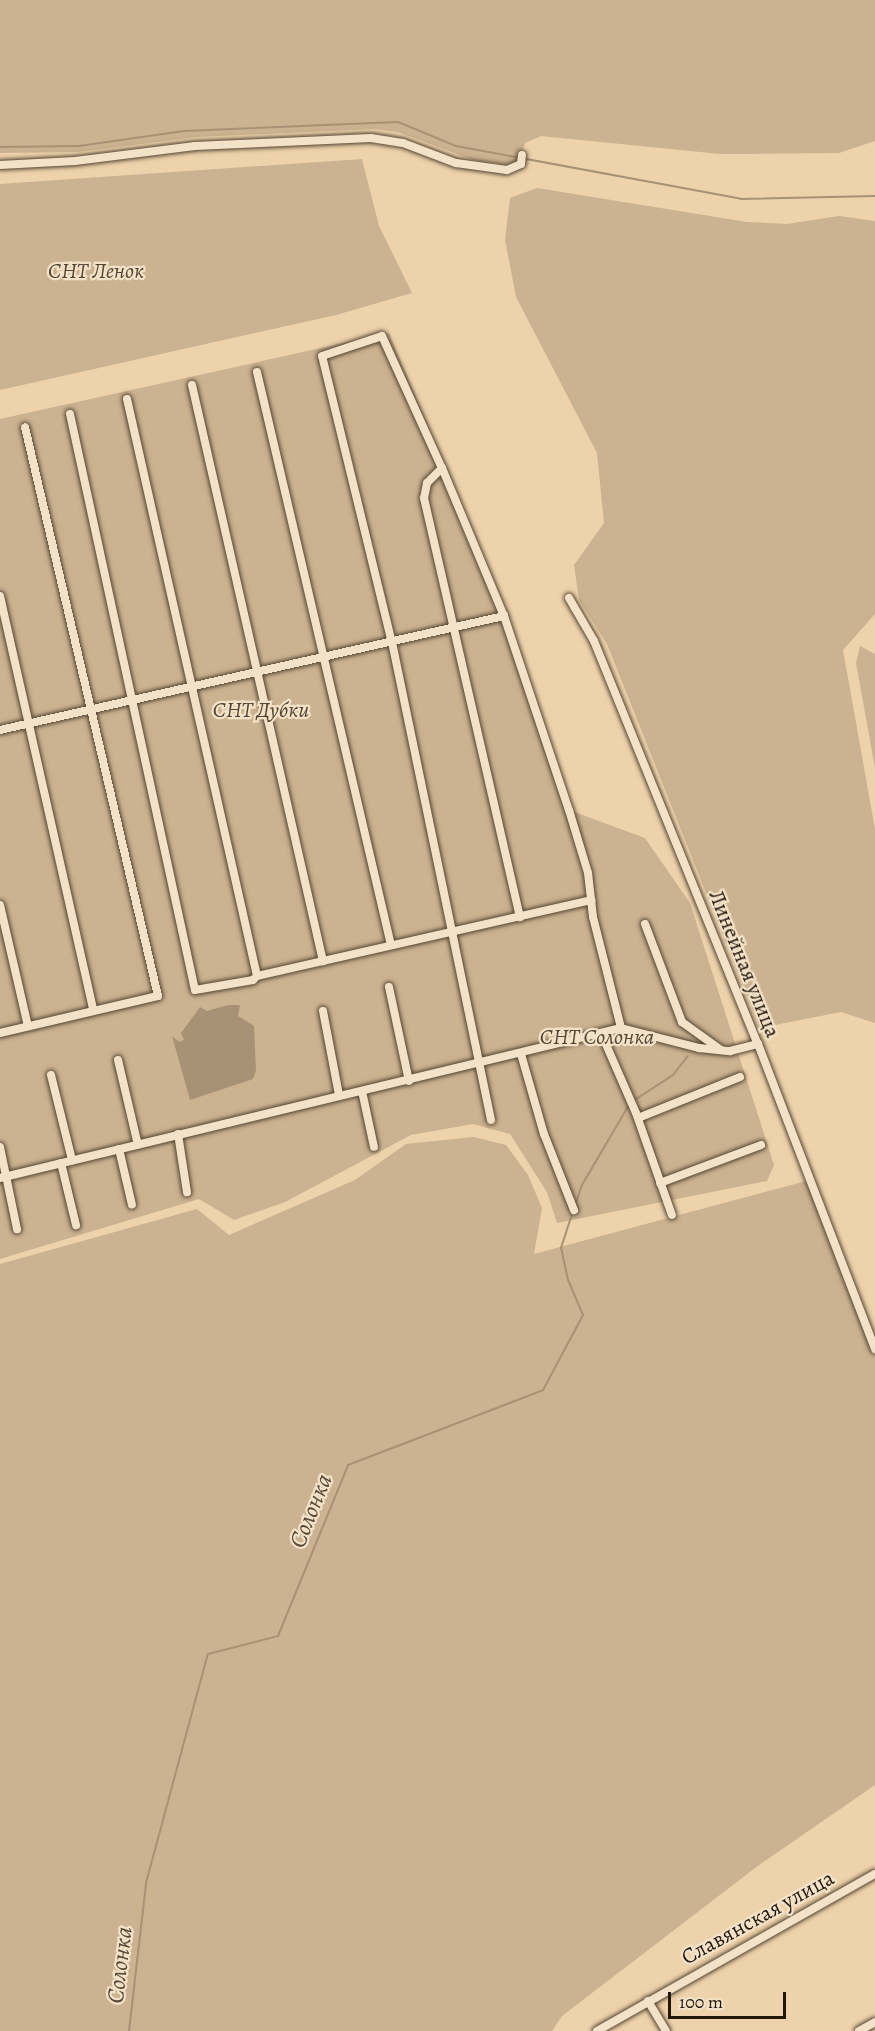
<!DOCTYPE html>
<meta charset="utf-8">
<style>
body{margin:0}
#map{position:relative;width:875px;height:2031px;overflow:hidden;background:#eed2ab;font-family:Alegreya,serif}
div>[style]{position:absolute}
.green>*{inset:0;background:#cbb290}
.water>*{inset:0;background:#a89275}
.stream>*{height:2px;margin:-1px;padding:0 1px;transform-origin:1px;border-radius:1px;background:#a89275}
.roads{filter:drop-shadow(0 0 2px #544634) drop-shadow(0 0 2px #544634)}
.street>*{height:8px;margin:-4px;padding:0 4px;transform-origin:4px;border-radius:4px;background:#f4e2c8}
span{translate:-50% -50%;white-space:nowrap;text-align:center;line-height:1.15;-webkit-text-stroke:4.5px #f4e2c8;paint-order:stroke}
.park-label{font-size:22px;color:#544634;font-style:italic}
.street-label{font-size:22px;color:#21170d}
.water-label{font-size:24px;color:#574837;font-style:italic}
.scale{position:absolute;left:668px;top:1992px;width:118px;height:27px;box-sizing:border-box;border:3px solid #21170d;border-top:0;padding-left:8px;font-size:18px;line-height:21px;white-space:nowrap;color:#21170d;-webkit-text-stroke:4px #f4e2c8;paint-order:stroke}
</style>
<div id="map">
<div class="green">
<i style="clip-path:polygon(0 0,875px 0,875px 141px,839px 153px,720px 154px,541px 136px,525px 143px,519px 161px,510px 165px,473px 160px,398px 132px,374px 129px,197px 137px,78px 152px,0 153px)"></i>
<i style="clip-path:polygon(362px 159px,379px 226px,412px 293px,336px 315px,0 390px,0 184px)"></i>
<i style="clip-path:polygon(537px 188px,747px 222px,787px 224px,839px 216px,875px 221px,875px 614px,843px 650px,875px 829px,875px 1023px,841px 1012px,760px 1028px,607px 644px,579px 600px,574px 565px,604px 523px,597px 453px,516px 297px,505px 240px,510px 198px)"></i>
<i style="clip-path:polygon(389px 333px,497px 589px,569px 810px,645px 838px,690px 903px,774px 1165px,767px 1181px,557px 1223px,547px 1192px,510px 1134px,473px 1124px,411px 1135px,285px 1202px,234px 1220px,199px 1199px,0 1259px,0 419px)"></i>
<i style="clip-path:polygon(860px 646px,875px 654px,875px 768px,856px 663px)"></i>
<i style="clip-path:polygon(474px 1137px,506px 1145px,528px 1175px,542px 1208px,534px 1254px,810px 1180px,875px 1349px,875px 1785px,759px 1865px,562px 2016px,552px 2031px,0 2031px,0 1264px,197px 1209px,229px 1235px,355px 1180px,406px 1144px)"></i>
</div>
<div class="water">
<i style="clip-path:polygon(228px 1005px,240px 1005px,238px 1016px,254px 1026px,256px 1071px,253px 1079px,190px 1100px,172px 1036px,179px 1042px,184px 1040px,181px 1033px,200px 1007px,207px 1011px)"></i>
</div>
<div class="stream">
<i style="left:0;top:147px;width:79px;rotate:-0.7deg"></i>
<i style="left:79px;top:146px;width:106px;rotate:-8.1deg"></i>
<i style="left:184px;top:131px;width:214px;rotate:-2.4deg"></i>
<i style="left:398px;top:122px;width:63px;rotate:22.5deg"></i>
<i style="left:456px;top:146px;width:290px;rotate:10.5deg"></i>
<i style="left:741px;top:199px;width:134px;rotate:-1.3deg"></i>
<i style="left:633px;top:1101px;width:48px;rotate:-33deg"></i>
<i style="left:673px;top:1075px;width:24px;rotate:-52deg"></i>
<i style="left:575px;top:1206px;width:22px;rotate:-72deg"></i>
<i style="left:582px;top:1185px;width:93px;rotate:-59.6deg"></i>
<i style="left:129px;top:2031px;width:149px;rotate:-83.4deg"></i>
<i style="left:146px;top:1883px;width:237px;rotate:-74.9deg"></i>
<i style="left:208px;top:1654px;width:72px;rotate:-14.4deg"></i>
<i style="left:278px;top:1636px;width:185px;rotate:-67.7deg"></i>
<i style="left:348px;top:1465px;width:209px;rotate:-21deg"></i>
<i style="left:543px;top:1390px;width:85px;rotate:-61.9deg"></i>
<i style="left:583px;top:1315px;width:38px;rotate:-113deg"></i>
<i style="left:568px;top:1280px;width:33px;rotate:-102deg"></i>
<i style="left:561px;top:1248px;width:39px;rotate:-72deg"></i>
</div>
<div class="roads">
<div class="street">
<i style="left:0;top:165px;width:75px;rotate:-3.1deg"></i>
<i style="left:75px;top:161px;width:121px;rotate:-7.1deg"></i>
<i style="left:195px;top:146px;width:176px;rotate:-2.6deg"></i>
<i style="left:371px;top:138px;width:32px;rotate:9deg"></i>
<i style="left:403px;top:143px;width:57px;rotate:20.7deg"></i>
<i style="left:456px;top:163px;width:51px;rotate:7.8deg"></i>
<i style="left:507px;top:170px;width:15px;rotate:-23deg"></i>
<i style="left:521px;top:164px;width:9px;rotate:-84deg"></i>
<i style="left:257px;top:372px;width:588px;rotate:76.84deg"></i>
<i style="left:192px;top:385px;width:591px;rotate:77.19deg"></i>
<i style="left:127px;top:399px;width:591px;rotate:77.3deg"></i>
<i style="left:70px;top:414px;width:589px;rotate:77.76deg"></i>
<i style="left:195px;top:990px;width:59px;rotate:-9.8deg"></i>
<i style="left:253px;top:980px;width:6px;rotate:-45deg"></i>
<i style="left:257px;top:976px;width:343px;rotate:-12.8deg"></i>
<i style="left:442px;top:468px;width:160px;rotate:67.3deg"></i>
<i style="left:504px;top:616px;width:205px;rotate:71.5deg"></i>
<i style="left:569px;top:810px;width:66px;rotate:73.2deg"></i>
<i style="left:588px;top:873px;width:44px;rotate:83.5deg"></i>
<i style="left:593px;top:917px;width:114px;rotate:75.8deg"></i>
<i style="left:0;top:596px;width:424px;rotate:77.3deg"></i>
<i style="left:569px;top:598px;width:50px;rotate:59.8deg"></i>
<i style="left:594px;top:641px;width:435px;rotate:67.9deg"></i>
<i style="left:758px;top:1044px;width:327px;rotate:69deg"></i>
<i style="left:0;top:730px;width:517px;rotate:-12.75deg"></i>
<i style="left:0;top:905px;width:124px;rotate:77deg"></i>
<i style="left:645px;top:924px;width:105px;rotate:69.3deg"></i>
<i style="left:682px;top:1022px;width:48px;rotate:35.7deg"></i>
<i style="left:389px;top:987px;width:96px;rotate:78deg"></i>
<i style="left:323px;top:1011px;width:86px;rotate:79.2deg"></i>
<i style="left:0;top:1033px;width:162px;rotate:-13.2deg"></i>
<i style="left:158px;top:996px;width:584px;rotate:-103.16deg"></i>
<i style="left:601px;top:1033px;width:87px;rotate:66.4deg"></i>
<i style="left:636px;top:1113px;width:108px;rotate:70.6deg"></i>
<i style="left:521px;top:1054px;width:83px;rotate:74deg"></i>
<i style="left:544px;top:1134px;width:82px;rotate:68.5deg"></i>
<i style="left:118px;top:1060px;width:87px;rotate:76.8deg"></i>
<i style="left:51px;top:1075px;width:88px;rotate:76.1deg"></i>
<i style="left:362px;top:1091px;width:57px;rotate:77.9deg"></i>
<i style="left:638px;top:1118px;width:110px;rotate:-21.9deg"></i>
<i style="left:491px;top:1120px;width:487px;rotate:-101.7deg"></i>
<i style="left:392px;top:643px;width:295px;rotate:-103.7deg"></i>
<i style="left:322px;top:356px;width:63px;rotate:-18.4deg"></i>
<i style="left:382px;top:336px;width:145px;rotate:65.6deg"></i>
<i style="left:442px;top:468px;width:21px;rotate:135deg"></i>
<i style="left:427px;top:483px;width:15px;rotate:101deg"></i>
<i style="left:424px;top:498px;width:430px;rotate:77.1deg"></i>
<i style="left:178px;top:1134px;width:59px;rotate:81.2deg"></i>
<i style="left:0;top:1147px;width:84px;rotate:78.3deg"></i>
<i style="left:119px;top:1149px;width:57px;rotate:76.9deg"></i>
<i style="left:61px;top:1163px;width:64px;rotate:76.4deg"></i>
<i style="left:0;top:1178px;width:639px;rotate:-13.58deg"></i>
<i style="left:621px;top:1028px;width:81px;rotate:14.4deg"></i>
<i style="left:699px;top:1048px;width:31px;rotate:6deg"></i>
<i style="left:730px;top:1051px;width:29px;rotate:-14deg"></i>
<i style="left:660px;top:1183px;width:108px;rotate:-20.6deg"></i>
<i style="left:648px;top:2001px;width:35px;rotate:59deg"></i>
<i style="left:597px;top:2031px;width:319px;rotate:-29.5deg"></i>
<i style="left:859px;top:2031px;width:18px;rotate:-29deg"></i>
</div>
</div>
<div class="park-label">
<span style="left:96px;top:272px">СНТ Ленок</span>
<span style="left:261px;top:711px">СНТ Дубки</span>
<span style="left:597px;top:1038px">СНТ Солонка</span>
</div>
<div class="street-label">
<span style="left:744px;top:964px;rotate:68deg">Линейная улица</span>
<span style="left:758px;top:1918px;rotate:-29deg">Славянская улица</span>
</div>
<div class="water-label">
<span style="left:311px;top:1511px;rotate:-68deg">Солонка</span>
<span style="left:120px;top:1965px;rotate:-83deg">Солонка</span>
</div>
<div class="scale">100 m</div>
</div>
